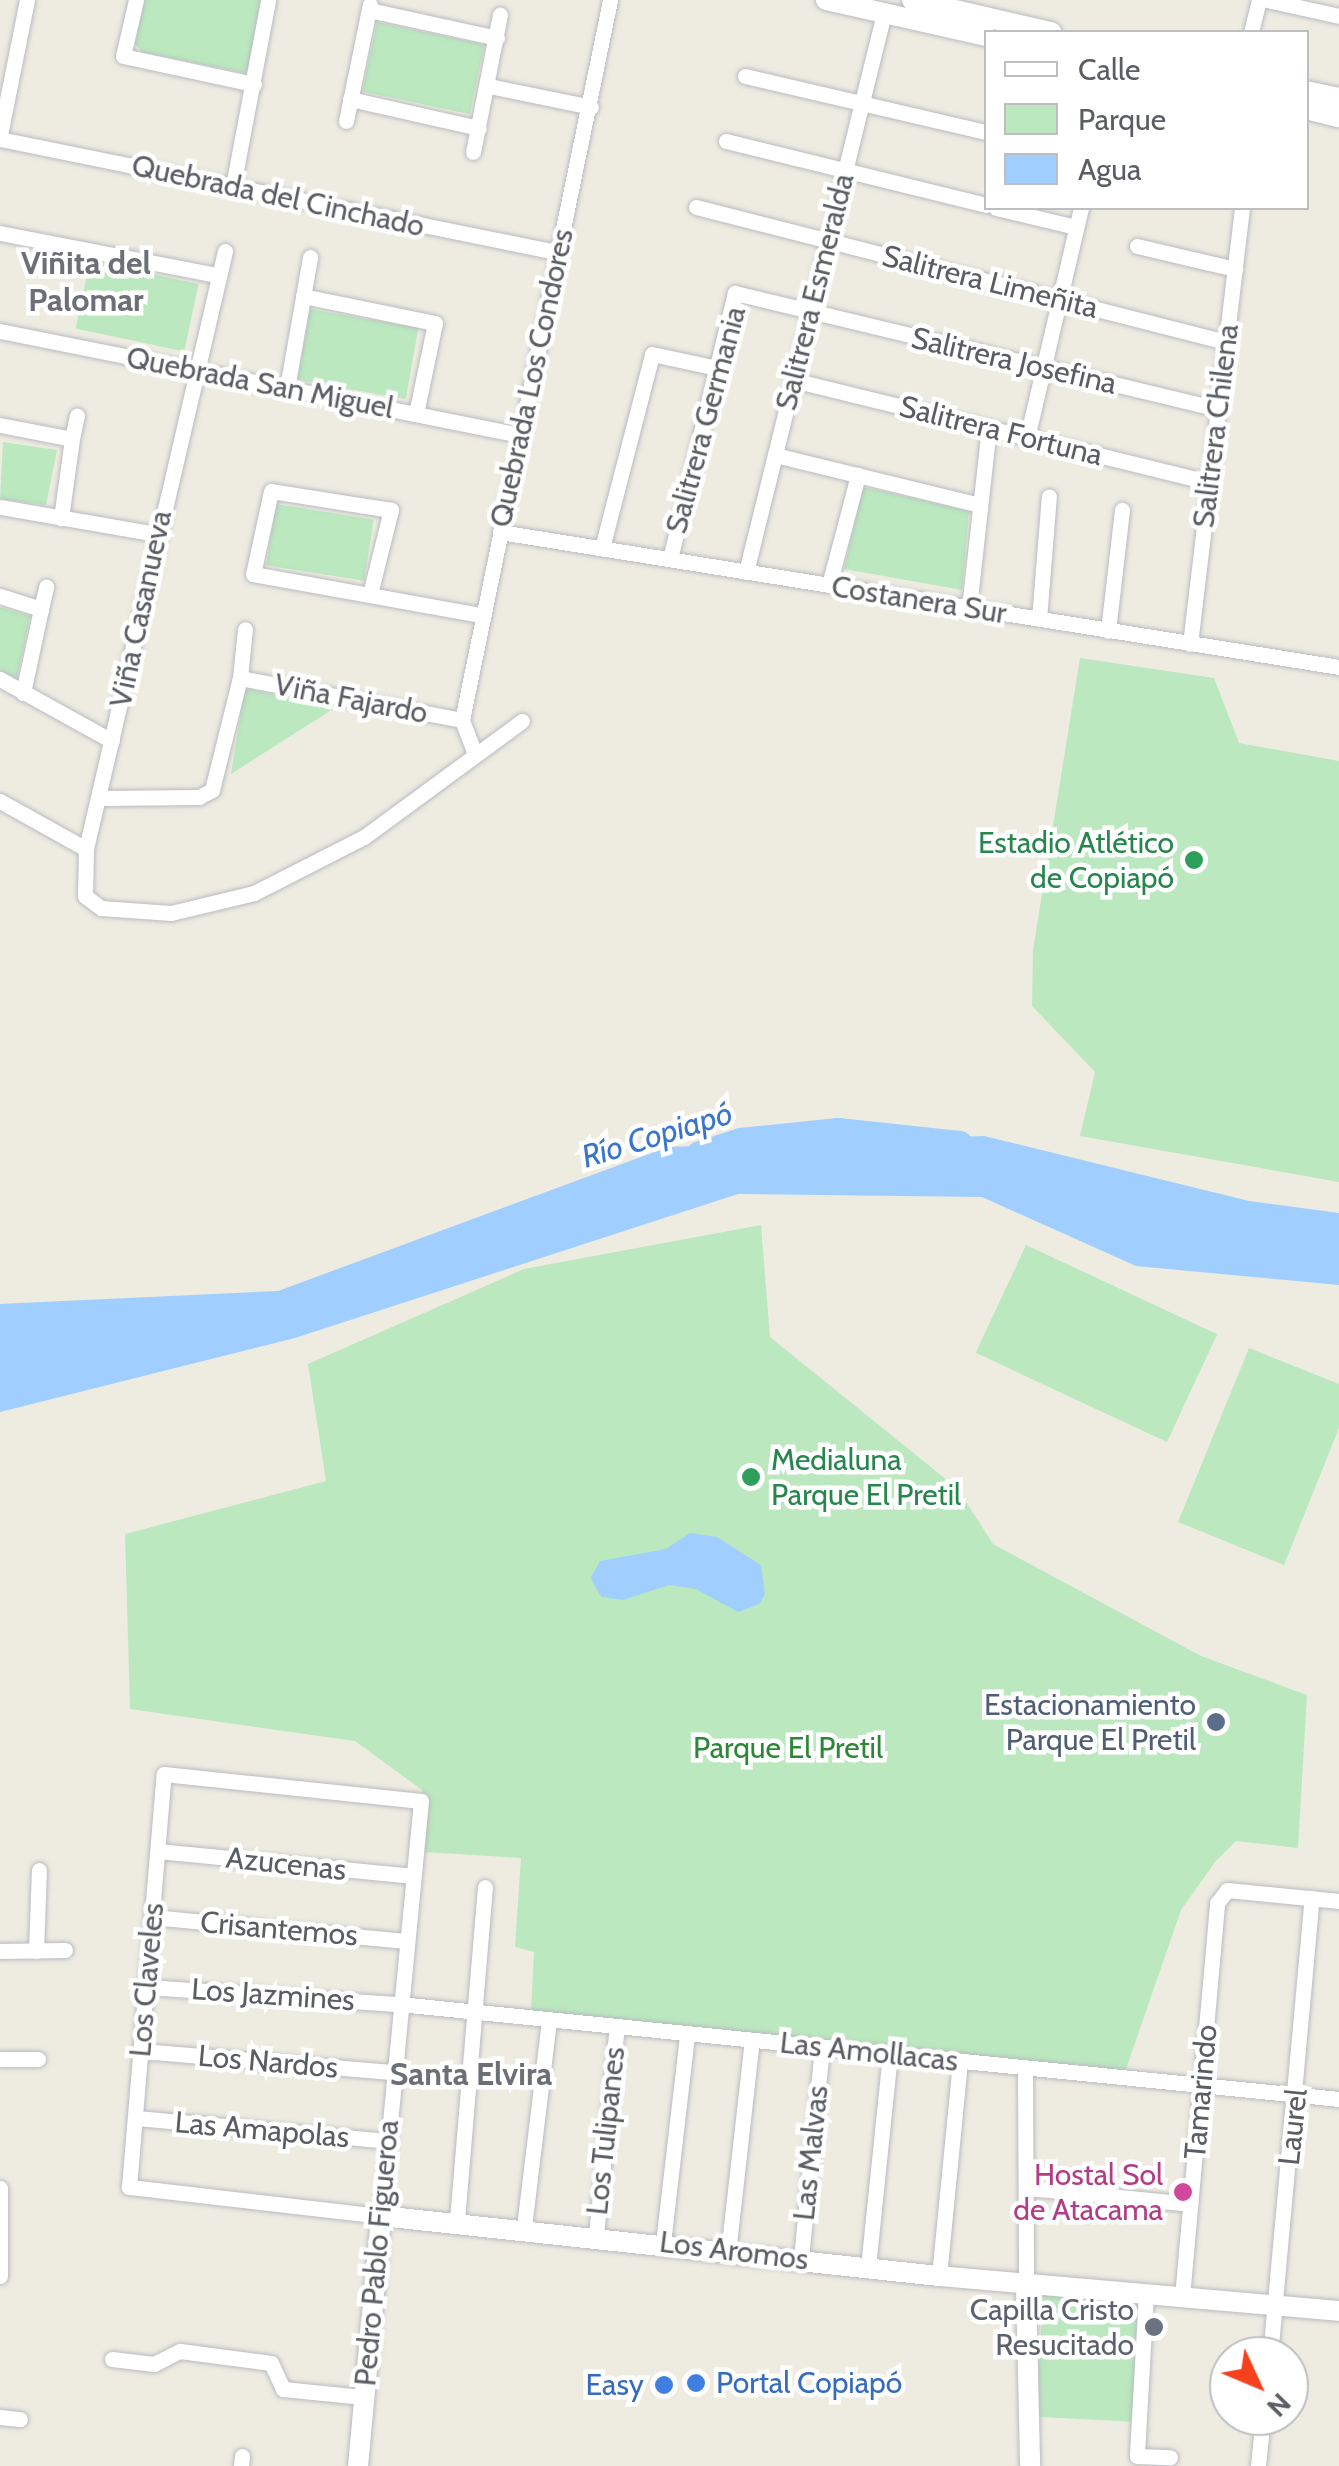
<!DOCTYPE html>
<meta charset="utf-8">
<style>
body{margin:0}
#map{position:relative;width:1339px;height:2466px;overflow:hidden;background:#eeece1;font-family:Cabin,sans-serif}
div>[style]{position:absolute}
.green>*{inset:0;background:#bbe8bf;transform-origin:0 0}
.water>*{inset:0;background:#a0ceff}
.river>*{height:28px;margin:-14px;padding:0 14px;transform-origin:14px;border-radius:14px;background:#a0ceff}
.roads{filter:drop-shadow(0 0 2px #b9bbc1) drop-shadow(0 0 2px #b9bbc1)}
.minor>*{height:15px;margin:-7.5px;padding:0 7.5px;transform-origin:7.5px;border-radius:7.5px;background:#fff}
.tertiary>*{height:20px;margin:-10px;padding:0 10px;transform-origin:10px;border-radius:10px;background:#fff}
.dots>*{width:28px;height:28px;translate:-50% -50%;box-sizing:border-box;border:5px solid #fff;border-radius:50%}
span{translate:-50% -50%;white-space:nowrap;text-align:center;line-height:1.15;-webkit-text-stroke:9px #fff;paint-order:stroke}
.street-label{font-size:30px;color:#5a5d63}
.leisure-label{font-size:30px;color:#27864d}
.right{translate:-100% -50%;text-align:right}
.left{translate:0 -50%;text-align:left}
.service-label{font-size:30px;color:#4e5e75}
.park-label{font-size:30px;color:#2e8739}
.hotel-label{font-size:30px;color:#b23c85}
.worship-label{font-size:30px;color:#5b616d}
.shop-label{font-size:30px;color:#366cbe}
.neighbourhood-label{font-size:32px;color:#6b6f76;font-weight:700}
.water-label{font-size:32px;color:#3a75cc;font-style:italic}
.legend{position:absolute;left:984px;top:30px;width:325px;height:180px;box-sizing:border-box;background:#fff;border:2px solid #bdbec1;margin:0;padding:12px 18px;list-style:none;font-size:30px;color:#5a5d63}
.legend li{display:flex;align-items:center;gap:20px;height:50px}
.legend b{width:50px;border:2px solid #bdbec1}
.north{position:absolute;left:1209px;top:2336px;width:100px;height:100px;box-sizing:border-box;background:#fff;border:2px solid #bdbec1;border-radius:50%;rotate:134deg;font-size:28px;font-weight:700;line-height:40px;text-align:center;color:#5a5d63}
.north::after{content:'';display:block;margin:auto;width:35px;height:45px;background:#f6411f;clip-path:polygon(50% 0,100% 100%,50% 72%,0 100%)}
</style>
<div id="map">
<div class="green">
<i style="clip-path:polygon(145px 0,262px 0,252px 62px,245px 73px,142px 52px,135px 44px)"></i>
<i style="left:377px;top:22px;width:110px;height:71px;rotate:12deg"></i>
<i style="left:90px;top:261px;width:111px;height:69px;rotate:12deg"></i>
<i style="left:310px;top:309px;width:110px;height:72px;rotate:10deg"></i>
<i style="clip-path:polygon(3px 442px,57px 450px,46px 505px,0 499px)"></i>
<i style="clip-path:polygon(863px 487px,969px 511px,962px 590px,844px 569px)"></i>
<i style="left:276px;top:504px;width:99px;height:62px;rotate:9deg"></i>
<i style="clip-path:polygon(0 607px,30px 616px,17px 679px,0 670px)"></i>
<i style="clip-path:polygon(1080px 658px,1214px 678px,1239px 743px,1339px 761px,1339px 1182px,1080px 1136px,1095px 1072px,1032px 1006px,1033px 950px)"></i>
<i style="clip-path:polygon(245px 688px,333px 709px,231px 774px)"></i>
<i style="clip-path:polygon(761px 1225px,770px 1337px,958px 1489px,993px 1544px,1201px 1656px,1307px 1695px,1298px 1848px,1236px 1841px,1215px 1862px,1181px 1910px,1125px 2072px,531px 2011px,534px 1952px,515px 1947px,521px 1858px,423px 1852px,422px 1790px,355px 1741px,130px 1709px,125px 1534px,326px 1481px,308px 1364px,524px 1269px)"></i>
<i style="left:1026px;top:1245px;width:211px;height:119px;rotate:25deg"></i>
<i style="clip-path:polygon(1249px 1348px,1339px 1384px,1339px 1428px,1284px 1565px,1178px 1522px)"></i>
<i style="left:1043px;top:2292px;width:101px;height:125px;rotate:3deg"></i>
</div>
<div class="water">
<i style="clip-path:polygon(984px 1136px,1249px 1201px,1339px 1213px,1339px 1285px,1136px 1266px,982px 1197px,738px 1194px,295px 1338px,0 1412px,0 1304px,278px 1291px,668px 1147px)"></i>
<i style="clip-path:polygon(690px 1533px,717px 1537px,761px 1565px,765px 1594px,759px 1604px,738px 1612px,696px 1589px,669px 1585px,623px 1600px,602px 1597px,595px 1587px,591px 1577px,600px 1561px,666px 1549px)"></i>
</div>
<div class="river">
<i style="left:700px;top:1155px;width:43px;rotate:-17.6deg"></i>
<i style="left:741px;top:1142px;width:98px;rotate:-5.9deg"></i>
<i style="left:838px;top:1132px;width:122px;rotate:6.1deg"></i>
</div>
<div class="roads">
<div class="minor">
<i style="left:136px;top:0;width:57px;rotate:103.1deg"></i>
<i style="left:123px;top:56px;width:134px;rotate:12.1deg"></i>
<i style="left:1267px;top:0;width:74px;rotate:12.5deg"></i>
<i style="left:369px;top:10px;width:131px;rotate:12.3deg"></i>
<i style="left:1251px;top:32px;width:33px;rotate:-76deg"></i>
<i style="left:745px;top:76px;width:247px;rotate:13.1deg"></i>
<i style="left:489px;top:86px;width:104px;rotate:11.6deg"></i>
<i style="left:350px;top:99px;width:132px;rotate:12.7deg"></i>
<i style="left:346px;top:121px;width:119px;rotate:-78.4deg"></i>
<i style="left:0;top:135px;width:138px;rotate:-78.7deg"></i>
<i style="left:0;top:139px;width:567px;rotate:11.49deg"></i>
<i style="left:726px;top:141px;width:268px;rotate:13.8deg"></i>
<i style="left:473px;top:152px;width:140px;rotate:-78.9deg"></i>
<i style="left:233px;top:186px;width:189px;rotate:-79.3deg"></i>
<i style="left:696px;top:207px;width:547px;rotate:14.29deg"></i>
<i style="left:996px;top:208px;width:82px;rotate:13.4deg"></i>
<i style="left:0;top:233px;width:220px;rotate:11deg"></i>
<i style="left:1137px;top:246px;width:101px;rotate:13.2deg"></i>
<i style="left:225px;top:251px;width:614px;rotate:103.09deg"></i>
<i style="left:86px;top:849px;width:47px;rotate:91.2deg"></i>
<i style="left:85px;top:896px;width:20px;rotate:37deg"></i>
<i style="left:101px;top:908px;width:70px;rotate:4.1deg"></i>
<i style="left:171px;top:913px;width:85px;rotate:-13.5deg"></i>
<i style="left:254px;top:893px;width:123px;rotate:-27deg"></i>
<i style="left:364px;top:837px;width:196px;rotate:-36.3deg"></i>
<i style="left:303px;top:296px;width:135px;rotate:11.6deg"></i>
<i style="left:435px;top:323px;width:93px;rotate:101.8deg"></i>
<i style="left:0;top:331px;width:530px;rotate:11.31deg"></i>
<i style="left:793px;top:380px;width:428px;rotate:13.8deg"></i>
<i style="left:287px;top:388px;width:133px;rotate:-80deg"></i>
<i style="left:0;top:425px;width:73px;rotate:11deg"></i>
<i style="left:72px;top:439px;width:80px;rotate:97.9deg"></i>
<i style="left:1027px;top:438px;width:236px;rotate:-76.8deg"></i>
<i style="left:72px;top:439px;width:24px;rotate:-78deg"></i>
<i style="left:775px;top:455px;width:211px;rotate:13.7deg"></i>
<i style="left:0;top:507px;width:158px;rotate:9.8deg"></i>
<i style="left:500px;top:532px;width:850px;rotate:9.14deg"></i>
<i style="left:602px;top:548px;width:200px;rotate:-75.5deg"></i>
<i style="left:652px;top:354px;width:66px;rotate:12.2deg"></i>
<i style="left:670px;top:559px;width:274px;rotate:-76.3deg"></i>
<i style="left:735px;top:293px;width:497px;rotate:13.5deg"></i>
<i style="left:746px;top:572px;width:576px;rotate:-76.13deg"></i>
<i style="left:829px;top:585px;width:114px;rotate:-75.2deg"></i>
<i style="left:370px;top:594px;width:87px;rotate:-76deg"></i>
<i style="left:391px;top:510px;width:121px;rotate:-171deg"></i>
<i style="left:271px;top:491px;width:85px;rotate:102.2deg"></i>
<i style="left:253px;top:574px;width:233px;rotate:10.2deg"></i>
<i style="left:0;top:596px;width:43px;rotate:17.6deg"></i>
<i style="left:41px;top:609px;width:86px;rotate:102.1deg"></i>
<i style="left:969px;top:608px;width:181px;rotate:-83.7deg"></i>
<i style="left:41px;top:609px;width:23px;rotate:-77deg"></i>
<i style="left:1039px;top:619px;width:123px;rotate:-85.4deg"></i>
<i style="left:1108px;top:631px;width:122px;rotate:-83.4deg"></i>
<i style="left:1190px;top:644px;width:439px;rotate:-83.2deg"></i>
<i style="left:240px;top:678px;width:49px;rotate:-84.2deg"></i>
<i style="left:0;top:679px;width:128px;rotate:29deg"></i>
<i style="left:475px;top:754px;width:36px;rotate:-111deg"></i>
<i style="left:462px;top:720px;width:735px;rotate:-78.38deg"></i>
<i style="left:100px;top:798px;width:99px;rotate:-0.6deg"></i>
<i style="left:199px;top:797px;width:15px;rotate:-28deg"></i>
<i style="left:212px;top:790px;width:115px;rotate:-76deg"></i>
<i style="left:240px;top:678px;width:226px;rotate:10.7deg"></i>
<i style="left:0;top:801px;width:98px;rotate:29.2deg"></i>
<i style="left:164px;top:1774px;width:258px;rotate:6deg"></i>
<i style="left:421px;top:1801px;width:417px;rotate:95.5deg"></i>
<i style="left:381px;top:2216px;width:254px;rotate:-173.4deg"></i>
<i style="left:129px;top:2187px;width:414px;rotate:-85.2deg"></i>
<i style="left:158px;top:1851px;width:257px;rotate:5.6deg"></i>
<i style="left:152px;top:1917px;width:255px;rotate:5.4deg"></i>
<i style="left:0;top:1951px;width:65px;rotate:-0.9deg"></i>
<i style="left:36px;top:1951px;width:81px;rotate:-87.9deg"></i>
<i style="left:147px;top:1987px;width:253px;rotate:3.9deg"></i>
<i style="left:399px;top:2004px;width:945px;rotate:5.77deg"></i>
<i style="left:142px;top:2051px;width:253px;rotate:4.8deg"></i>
<i style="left:0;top:2059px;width:38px"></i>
<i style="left:1025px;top:2069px;width:215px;rotate:89.7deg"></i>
<i style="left:136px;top:2118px;width:253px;rotate:5.2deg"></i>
<i style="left:0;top:2188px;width:88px;rotate:90deg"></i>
<i style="left:1028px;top:2188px;width:163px;rotate:5.6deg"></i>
<i style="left:457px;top:2220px;width:334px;rotate:-85.2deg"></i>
<i style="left:524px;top:2227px;width:209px;rotate:-83.1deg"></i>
<i style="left:596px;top:2235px;width:210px;rotate:-84.3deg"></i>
<i style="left:663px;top:2243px;width:210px;rotate:-83.4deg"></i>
<i style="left:728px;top:2253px;width:214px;rotate:-83.6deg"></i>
<i style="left:801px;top:2258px;width:211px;rotate:-84.3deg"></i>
<i style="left:868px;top:2267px;width:213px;rotate:-84.1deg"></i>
<i style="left:939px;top:2276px;width:215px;rotate:-84.4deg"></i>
<i style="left:1146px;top:2293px;width:163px;rotate:93.2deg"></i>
<i style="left:1137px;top:2456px;width:33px;rotate:2deg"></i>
<i style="left:1182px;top:2297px;width:396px;rotate:-84.9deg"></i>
<i style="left:1217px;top:1903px;width:16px;rotate:-52deg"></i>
<i style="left:1227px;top:1890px;width:113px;rotate:5.6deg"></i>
<i style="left:1270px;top:2356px;width:460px;rotate:-84.8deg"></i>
<i style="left:112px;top:2359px;width:42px;rotate:6.8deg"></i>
<i style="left:154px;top:2364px;width:29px;rotate:-27deg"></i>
<i style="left:180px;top:2351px;width:92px;rotate:7.5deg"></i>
<i style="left:271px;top:2363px;width:29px;rotate:65deg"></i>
<i style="left:283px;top:2389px;width:80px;rotate:5.7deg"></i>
<i style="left:0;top:2417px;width:20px;rotate:6deg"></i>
<i style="left:241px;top:2466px;width:10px;rotate:-84deg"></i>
<i style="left:1258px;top:2466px;width:50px;rotate:-84.3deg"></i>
</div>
<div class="tertiary">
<i style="left:826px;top:0;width:164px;rotate:12.7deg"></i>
<i style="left:912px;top:0;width:143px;rotate:13deg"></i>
<i style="left:1306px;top:91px;width:34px;rotate:12deg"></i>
<i style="left:1306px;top:109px;width:34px;rotate:14deg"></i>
<i style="left:1026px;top:2284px;width:182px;rotate:88.7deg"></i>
<i style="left:358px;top:2466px;width:251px;rotate:-84.7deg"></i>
<i style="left:381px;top:2216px;width:561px;rotate:6.14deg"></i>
<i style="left:939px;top:2276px;width:402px;rotate:5deg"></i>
</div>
</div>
<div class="dots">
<i style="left:1194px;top:860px;background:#2e9e5b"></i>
<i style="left:751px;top:1477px;background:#2e9e5b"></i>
<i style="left:1216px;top:1722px;background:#5c6f8a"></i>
<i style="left:1183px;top:2192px;background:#d1479c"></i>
<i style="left:1154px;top:2327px;background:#6b7280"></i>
<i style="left:696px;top:2383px;background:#3f7fe0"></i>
<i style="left:664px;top:2385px;background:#3f7fe0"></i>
</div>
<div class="street-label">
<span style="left:278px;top:196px;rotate:12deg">Quebrada del Cinchado</span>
<span style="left:990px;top:282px;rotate:14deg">Salitrera Limeñita</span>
<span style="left:815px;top:292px;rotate:-76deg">Salitrera Esmeralda</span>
<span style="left:1014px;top:361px;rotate:13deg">Salitrera Josefina</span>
<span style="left:532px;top:378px;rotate:-78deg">Quebrada Los Condores</span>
<span style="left:260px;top:383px;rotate:11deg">Quebrada San Miguel</span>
<span style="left:706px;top:420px;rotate:-75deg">Salitrera Germania</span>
<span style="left:1216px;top:426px;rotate:-83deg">Salitrera Chilena</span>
<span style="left:1001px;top:431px;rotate:14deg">Salitrera Fortuna</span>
<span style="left:919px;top:600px;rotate:9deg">Costanera Sur</span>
<span style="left:141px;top:609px;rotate:-78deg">Viña Casanueva</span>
<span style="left:351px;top:699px;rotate:11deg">Viña Fajardo</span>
<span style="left:286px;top:1864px;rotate:6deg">Azucenas</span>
<span style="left:279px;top:1929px;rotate:5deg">Crisantemos</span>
<span style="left:147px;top:1980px;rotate:-85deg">Los Claveles</span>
<span style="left:273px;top:1995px;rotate:4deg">Los Jazmines</span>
<span style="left:869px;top:2052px;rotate:6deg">Las Amollacas</span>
<span style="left:268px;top:2062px;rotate:5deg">Los Nardos</span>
<span style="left:1201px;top:2092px;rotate:-85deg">Tamarindo</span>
<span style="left:1293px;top:2127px;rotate:-84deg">Laurel</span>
<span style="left:262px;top:2130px;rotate:5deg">Las Amapolas</span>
<span style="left:606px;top:2131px;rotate:-84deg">Los Tulipanes</span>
<span style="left:811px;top:2153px;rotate:-84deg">Las Malvas</span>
<span style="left:734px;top:2251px;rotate:7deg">Los Aromos</span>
<span style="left:377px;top:2253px;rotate:-85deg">Pedro Pablo Figueroa</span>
</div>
<div class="leisure-label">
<span class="right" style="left:1174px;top:860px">Estadio Atlético<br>de Copiapó</span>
<span class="left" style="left:771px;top:1477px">Medialuna<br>Parque El Pretil</span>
</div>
<div class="service-label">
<span class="right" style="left:1196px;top:1722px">Estacionamiento<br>Parque El Pretil</span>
</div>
<div class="park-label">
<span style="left:788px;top:1748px">Parque El Pretil</span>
</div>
<div class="hotel-label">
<span class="right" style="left:1163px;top:2192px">Hostal Sol<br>de Atacama</span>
</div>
<div class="worship-label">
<span class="right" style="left:1134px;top:2327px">Capilla Cristo<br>Resucitado</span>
</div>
<div class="shop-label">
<span class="left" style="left:716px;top:2383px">Portal Copiapó</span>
<span class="right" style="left:644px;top:2385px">Easy</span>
</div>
<div class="neighbourhood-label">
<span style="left:86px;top:282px">Viñita del<br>Palomar</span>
<span style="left:471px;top:2074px">Santa Elvira</span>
</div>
<div class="water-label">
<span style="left:657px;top:1135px;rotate:-17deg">Río Copiapó</span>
</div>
<ul class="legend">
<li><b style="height:12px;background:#fff"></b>Calle</li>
<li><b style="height:28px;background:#bbe8bf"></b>Parque</li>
<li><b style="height:28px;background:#a0ceff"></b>Agua</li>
</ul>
<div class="north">N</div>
</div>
